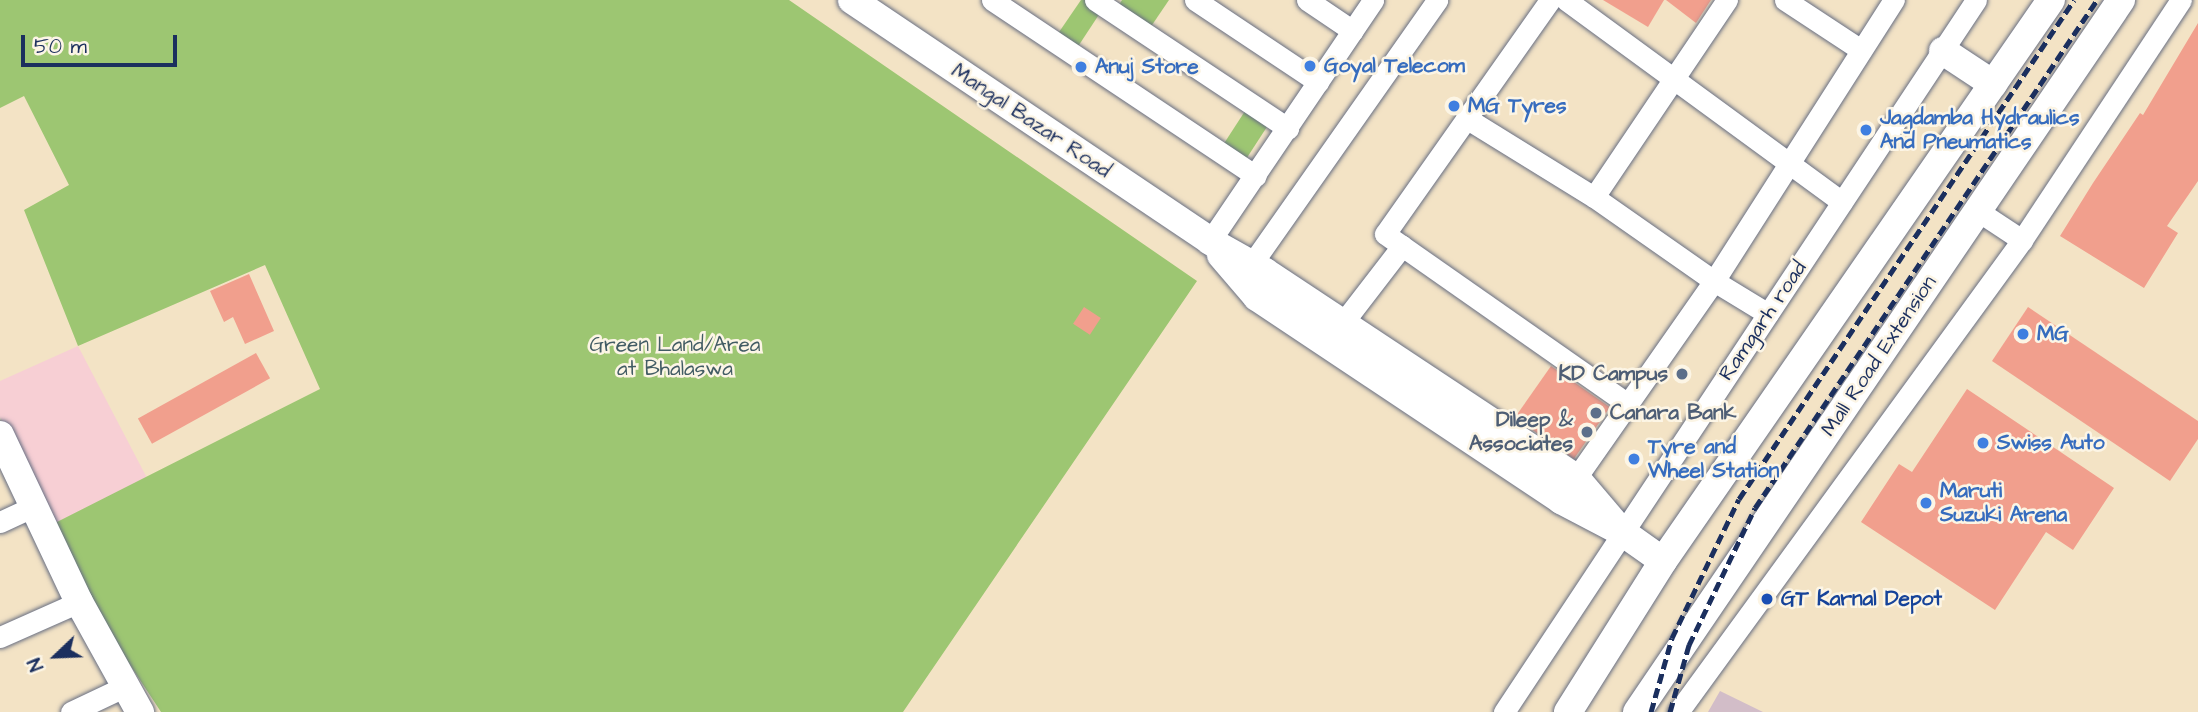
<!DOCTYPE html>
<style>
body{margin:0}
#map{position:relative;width:2198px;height:712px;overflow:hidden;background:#f3e3c5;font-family:"Architects Daughter",sans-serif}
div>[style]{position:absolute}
.built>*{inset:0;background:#f7cfd4}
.industrial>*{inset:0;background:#d2bdc8}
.green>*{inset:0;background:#9dc672;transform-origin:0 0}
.building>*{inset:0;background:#f19f8d;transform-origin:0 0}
.roads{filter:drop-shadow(0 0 2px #676e82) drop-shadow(0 0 2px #676e82)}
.street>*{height:21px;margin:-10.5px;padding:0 10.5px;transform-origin:10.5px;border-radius:10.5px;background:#fff}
.secondary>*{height:28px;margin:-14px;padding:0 14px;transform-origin:14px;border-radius:14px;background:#fff}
.rail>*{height:5px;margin-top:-2.5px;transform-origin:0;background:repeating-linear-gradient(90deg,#1b2f5e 0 10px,transparent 0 15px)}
.dots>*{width:19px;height:19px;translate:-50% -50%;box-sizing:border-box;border:4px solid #fcf5e5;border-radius:50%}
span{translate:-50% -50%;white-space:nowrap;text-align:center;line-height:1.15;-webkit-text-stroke:5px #fcf5e5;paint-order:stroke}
.shop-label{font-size:21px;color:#366cbe;font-weight:700}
.left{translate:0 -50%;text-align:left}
.street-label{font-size:21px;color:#1b2f5e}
.park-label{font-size:21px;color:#425c64}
.service-label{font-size:21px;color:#4e5e75;font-weight:700}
.right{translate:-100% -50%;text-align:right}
.transit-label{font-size:21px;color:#164399;font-weight:700}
.north{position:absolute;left:21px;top:621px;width:70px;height:70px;-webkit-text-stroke:5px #fcf5e5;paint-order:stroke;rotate:247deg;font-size:19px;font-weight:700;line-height:28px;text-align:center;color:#1b2f5e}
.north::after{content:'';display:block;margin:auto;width:24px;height:32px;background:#1b2f5e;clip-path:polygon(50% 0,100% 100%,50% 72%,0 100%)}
.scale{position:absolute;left:21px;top:35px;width:156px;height:32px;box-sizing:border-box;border:4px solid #1b2f5e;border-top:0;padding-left:9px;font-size:21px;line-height:24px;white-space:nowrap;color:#1b2f5e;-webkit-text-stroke:5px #fcf5e5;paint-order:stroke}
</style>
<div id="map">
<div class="built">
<i style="clip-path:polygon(78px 346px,147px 478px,51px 525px,0 417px,0 381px)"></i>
</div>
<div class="industrial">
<i style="clip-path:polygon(1720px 691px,1763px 712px,1708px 712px)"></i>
</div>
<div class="green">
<i style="clip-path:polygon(0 0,789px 0,1197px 281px,903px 712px,161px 712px,88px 601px,51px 525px,320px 389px,265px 265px,78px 346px,24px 210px,69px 185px,24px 96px,0 108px)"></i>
<i style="clip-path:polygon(1081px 0,1087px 0,1102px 10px,1077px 48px,1057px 35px)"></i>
<i style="clip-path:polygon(1122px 0,1169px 0,1150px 28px,1119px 5px)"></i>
<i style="left:1247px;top:108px;width:27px;height:42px;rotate:33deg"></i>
</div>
<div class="building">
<i style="clip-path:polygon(1603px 0,1664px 0,1648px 27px)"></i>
<i style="clip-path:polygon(1666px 0,1711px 0,1696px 23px)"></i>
<i style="clip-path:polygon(2198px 23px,2198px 181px,2167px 226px,2178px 233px,2144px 288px,2060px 236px,2093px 183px,2140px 113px,2143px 115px)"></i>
<i style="clip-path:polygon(249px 274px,274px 331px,245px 344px,233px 317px,224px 322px,210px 291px)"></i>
<i style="left:1084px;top:307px;width:20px;height:20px;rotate:33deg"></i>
<i style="clip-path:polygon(2028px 307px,2198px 421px,2198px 439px,2170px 481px,1992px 361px)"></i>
<i style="left:256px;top:353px;width:29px;height:135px;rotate:61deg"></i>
<i style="left:1551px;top:366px;width:72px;height:63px;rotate:35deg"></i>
<i style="clip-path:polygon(1967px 389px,2114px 488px,2073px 550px,2046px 532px,1995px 610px,1861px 522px,1899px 464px,1912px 472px)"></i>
</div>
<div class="roads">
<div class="street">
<i style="left:992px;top:0;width:317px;rotate:33.7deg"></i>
<i style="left:1095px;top:0;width:232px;rotate:33.6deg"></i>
<i style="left:1195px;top:0;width:148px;rotate:33.7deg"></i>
<i style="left:1307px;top:0;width:55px;rotate:34deg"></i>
<i style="left:1550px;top:0;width:286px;rotate:125.2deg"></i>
<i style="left:1385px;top:234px;width:297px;rotate:35deg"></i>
<i style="left:1566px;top:0;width:342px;rotate:36.2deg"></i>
<i style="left:1785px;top:0;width:91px;rotate:33.3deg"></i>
<i style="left:1466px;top:118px;width:150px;rotate:31.7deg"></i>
<i style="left:1594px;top:197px;width:146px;rotate:35deg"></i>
<i style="left:1714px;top:281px;width:63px;rotate:31.4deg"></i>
<i style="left:1594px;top:197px;width:238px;rotate:-56deg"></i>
<i style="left:1978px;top:211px;width:53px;rotate:33.4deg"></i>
<i style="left:1210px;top:241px;width:291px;rotate:-55.9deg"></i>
<i style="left:1251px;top:265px;width:324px;rotate:-54.9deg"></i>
<i style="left:1335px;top:333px;width:110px;rotate:-52.4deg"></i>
<i style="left:1576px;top:478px;width:241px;rotate:-55deg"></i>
<i style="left:1714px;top:281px;width:334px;rotate:-57.4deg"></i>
<i style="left:0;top:522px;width:38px;rotate:-25deg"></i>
<i style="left:0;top:637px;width:86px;rotate:-23.9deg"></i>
<i style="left:71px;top:712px;width:59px;rotate:-25.3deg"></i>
<i style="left:1504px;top:712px;width:854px;rotate:-56.46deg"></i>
<i style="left:1678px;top:712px;width:584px;rotate:-53.91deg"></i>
<i style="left:2022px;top:240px;width:288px;rotate:-56.5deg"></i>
</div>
<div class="secondary">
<i style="left:852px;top:0;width:432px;rotate:33.9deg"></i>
<i style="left:1210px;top:241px;width:63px;rotate:29.4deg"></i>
<i style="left:1265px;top:272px;width:373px;rotate:33.5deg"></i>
<i style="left:1576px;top:478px;width:71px;rotate:49.6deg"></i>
<i style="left:1943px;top:51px;width:60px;rotate:33.4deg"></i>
<i style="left:1221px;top:255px;width:55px;rotate:49.4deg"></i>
<i style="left:1257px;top:297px;width:366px;rotate:33.7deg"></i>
<i style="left:1561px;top:500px;width:69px;rotate:27.7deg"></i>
<i style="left:1622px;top:532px;width:50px;rotate:35.3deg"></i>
<i style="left:0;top:435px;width:185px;rotate:64.7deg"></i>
<i style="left:79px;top:602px;width:126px;rotate:61deg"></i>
<i style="left:1568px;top:712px;width:178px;rotate:-57.8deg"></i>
<i style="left:1663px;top:561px;width:682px;rotate:-55.33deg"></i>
<i style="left:1637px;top:712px;width:861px;rotate:-55.79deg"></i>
</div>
</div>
<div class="rail">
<i style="left:1651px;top:712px;width:77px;rotate:-74.2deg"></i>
<i style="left:1672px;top:638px;width:154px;rotate:-64.3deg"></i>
<i style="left:1739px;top:499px;width:601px;rotate:-56.12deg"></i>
<i style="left:1670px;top:712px;width:70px;rotate:-74.2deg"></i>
<i style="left:1689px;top:645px;width:152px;rotate:-64.3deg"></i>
<i style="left:1755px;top:508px;width:612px;rotate:-56.05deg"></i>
</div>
<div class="dots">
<i style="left:1310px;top:66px;background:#3f7fe0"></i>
<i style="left:1081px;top:67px;background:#3f7fe0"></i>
<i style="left:1454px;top:106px;background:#3f7fe0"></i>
<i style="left:1866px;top:130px;background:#3f7fe0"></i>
<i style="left:2023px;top:334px;background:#3f7fe0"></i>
<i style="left:1682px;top:374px;background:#5c6f8a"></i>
<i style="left:1596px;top:413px;background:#5c6f8a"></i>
<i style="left:1587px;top:432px;background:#5c6f8a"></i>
<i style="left:1983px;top:443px;background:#3f7fe0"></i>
<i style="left:1634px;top:459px;background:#3f7fe0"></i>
<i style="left:1926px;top:503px;background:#3f7fe0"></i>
<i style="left:1767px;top:599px;background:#1a4fb4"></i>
</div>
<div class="shop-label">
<span class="left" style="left:1324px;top:66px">Goyal Telecom</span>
<span class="left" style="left:1095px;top:67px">Anuj Store</span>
<span class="left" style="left:1468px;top:106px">MG Tyres</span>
<span class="left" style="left:1880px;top:130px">Jagdamba Hydraulics<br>And Pneumatics</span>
<span class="left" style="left:2037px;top:334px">MG</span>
<span class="left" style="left:1997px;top:443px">Swiss Auto</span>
<span class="left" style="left:1648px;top:459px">Tyre and<br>Wheel Station</span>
<span class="left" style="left:1940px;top:503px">Maruti<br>Suzuki Arena</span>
</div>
<div class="street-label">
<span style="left:1031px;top:121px;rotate:34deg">Mangal Bazar Road</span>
<span style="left:1763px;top:321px;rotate:-56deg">Ramgarh road</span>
<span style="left:1879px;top:356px;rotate:-56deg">Mall Road Extension</span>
</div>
<div class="park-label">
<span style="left:675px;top:357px">Green Land/Area<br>at Bhalaswa</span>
</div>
<div class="service-label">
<span class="right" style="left:1668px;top:374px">KD Campus</span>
<span class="left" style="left:1610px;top:413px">Canara Bank</span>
<span class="right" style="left:1573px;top:432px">Dileep &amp;<br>Associates</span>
</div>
<div class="transit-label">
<span class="left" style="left:1781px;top:599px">GT Karnal Depot</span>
</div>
<div class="north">N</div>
<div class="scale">50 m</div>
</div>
